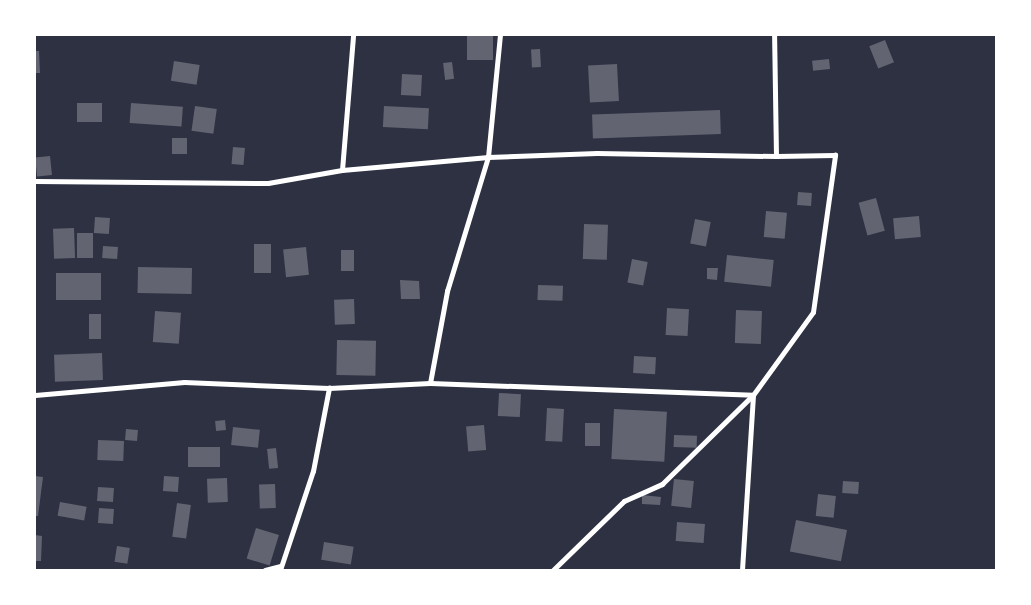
<!DOCTYPE html>
<style>
body{margin:0}
#map{position:relative;width:1031px;height:605px;overflow:hidden;background:#2d3142;font-family:"IBM Plex Serif",serif}
div>[style]{position:absolute}
.building>*{inset:0;background:#626471;transform-origin:0 0}
.minor>*{height:5px;margin:-2.5px;padding:0 2.5px;transform-origin:2.5px;border-radius:2.5px;background:#fff}
span{translate:-50% -50%;white-space:nowrap;text-align:center;line-height:1.15;-webkit-text-stroke:5px #fff;paint-order:stroke}
.frame{position:absolute;inset:0;border:36px solid #fff;pointer-events:none}
</style>
<div id="map">
<div class="building">
<i style="left:467px;top:35px;width:26px;height:25px"></i>
<i style="left:885px;top:40px;width:24px;height:17px;rotate:68deg"></i>
<i style="left:540px;top:49px;width:18px;height:9px;rotate:87deg"></i>
<i style="clip-path:polygon(35px 51px,39px 51px,40px 73px,35px 73px)"></i>
<i style="left:829px;top:59px;width:10px;height:17px;rotate:84deg"></i>
<i style="left:174px;top:61px;width:26px;height:20px;rotate:9deg"></i>
<i style="left:452px;top:62px;width:17px;height:9px;rotate:83deg"></i>
<i style="left:617px;top:64px;width:37px;height:29px;rotate:87deg"></i>
<i style="left:402px;top:74px;width:20px;height:21px;rotate:3deg"></i>
<i style="left:77px;top:103px;width:25px;height:19px"></i>
<i style="left:131px;top:103px;width:52px;height:20px;rotate:4deg"></i>
<i style="left:195px;top:106px;width:22px;height:25px;rotate:8deg"></i>
<i style="left:384px;top:106px;width:45px;height:21px;rotate:3deg"></i>
<i style="left:720px;top:110px;width:24px;height:128px;rotate:88deg"></i>
<i style="left:172px;top:138px;width:15px;height:16px"></i>
<i style="left:233px;top:147px;width:12px;height:17px;rotate:5deg"></i>
<i style="left:50px;top:156px;width:19px;height:15px;rotate:84deg"></i>
<i style="left:798px;top:192px;width:14px;height:13px;rotate:4deg"></i>
<i style="left:876px;top:198px;width:34px;height:18px;rotate:75deg"></i>
<i style="left:766px;top:211px;width:21px;height:26px;rotate:5deg"></i>
<i style="left:919px;top:216px;width:21px;height:26px;rotate:85deg"></i>
<i style="left:95px;top:217px;width:15px;height:16px;rotate:4deg"></i>
<i style="left:695px;top:219px;width:16px;height:25px;rotate:11deg"></i>
<i style="left:584px;top:224px;width:24px;height:35px;rotate:2deg"></i>
<i style="left:74px;top:228px;width:30px;height:21px;rotate:88deg"></i>
<i style="left:93px;top:233px;width:25px;height:16px;rotate:90deg"></i>
<i style="left:254px;top:244px;width:17px;height:29px"></i>
<i style="left:103px;top:246px;width:15px;height:12px;rotate:4deg"></i>
<i style="left:306px;top:247px;width:28px;height:23px;rotate:84deg"></i>
<i style="left:341px;top:250px;width:13px;height:21px"></i>
<i style="left:727px;top:255px;width:47px;height:27px;rotate:6deg"></i>
<i style="left:632px;top:259px;width:16px;height:24px;rotate:11deg"></i>
<i style="left:138px;top:267px;width:54px;height:26px;rotate:1deg"></i>
<i style="clip-path:polygon(707px 268px,718px 268px,717px 280px,707px 279px)"></i>
<i style="left:101px;top:273px;width:27px;height:45px;rotate:90deg"></i>
<i style="clip-path:polygon(400px 280px,419px 281px,420px 299px,401px 299px)"></i>
<i style="left:538px;top:285px;width:25px;height:15px;rotate:2deg"></i>
<i style="left:354px;top:299px;width:25px;height:20px;rotate:88deg"></i>
<i style="left:667px;top:308px;width:22px;height:27px;rotate:3deg"></i>
<i style="left:736px;top:310px;width:26px;height:33px;rotate:2deg"></i>
<i style="left:155px;top:311px;width:26px;height:31px;rotate:4deg"></i>
<i style="left:89px;top:314px;width:12px;height:25px"></i>
<i style="left:337px;top:340px;width:39px;height:35px;rotate:1deg"></i>
<i style="left:102px;top:353px;width:27px;height:48px;rotate:88deg"></i>
<i style="left:634px;top:356px;width:22px;height:17px;rotate:3deg"></i>
<i style="left:499px;top:393px;width:22px;height:23px;rotate:3deg"></i>
<i style="left:547px;top:408px;width:17px;height:33px;rotate:3deg"></i>
<i style="left:614px;top:409px;width:53px;height:50px;rotate:3deg"></i>
<i style="left:225px;top:420px;width:10px;height:10px;rotate:84deg"></i>
<i style="left:585px;top:423px;width:15px;height:23px"></i>
<i style="left:484px;top:425px;width:25px;height:18px;rotate:85deg"></i>
<i style="left:233px;top:427px;width:27px;height:18px;rotate:6deg"></i>
<i style="left:126px;top:429px;width:12px;height:11px;rotate:5deg"></i>
<i style="left:674px;top:435px;width:23px;height:12px;rotate:2deg"></i>
<i style="left:98px;top:440px;width:26px;height:20px;rotate:2deg"></i>
<i style="left:220px;top:447px;width:20px;height:32px;rotate:90deg"></i>
<i style="left:276px;top:448px;width:20px;height:9px;rotate:84deg"></i>
<i style="clip-path:polygon(35px 476px,43px 477px,38px 516px,35px 516px)"></i>
<i style="left:164px;top:476px;width:15px;height:15px;rotate:4deg"></i>
<i style="left:227px;top:478px;width:24px;height:20px;rotate:88deg"></i>
<i style="left:674px;top:479px;width:20px;height:27px;rotate:6deg"></i>
<i style="left:843px;top:481px;width:16px;height:12px;rotate:4deg"></i>
<i style="left:275px;top:484px;width:24px;height:16px;rotate:88deg"></i>
<i style="left:98px;top:487px;width:16px;height:14px;rotate:4deg"></i>
<i style="left:818px;top:494px;width:18px;height:22px;rotate:6deg"></i>
<i style="clip-path:polygon(642px 495px,661px 497px,660px 505px,642px 504px)"></i>
<i style="left:60px;top:502px;width:27px;height:14px;rotate:10deg"></i>
<i style="left:177px;top:503px;width:14px;height:34px;rotate:8deg"></i>
<i style="left:99px;top:508px;width:15px;height:15px;rotate:4deg"></i>
<i style="left:796px;top:520px;width:52px;height:32px;rotate:11deg"></i>
<i style="left:677px;top:522px;width:28px;height:19px;rotate:4deg"></i>
<i style="left:256px;top:528px;width:24px;height:32px;rotate:17deg"></i>
<i style="clip-path:polygon(35px 535px,42px 536px,41px 561px,35px 561px)"></i>
<i style="left:324px;top:542px;width:30px;height:18px;rotate:9deg"></i>
<i style="left:117px;top:546px;width:13px;height:16px;rotate:9deg"></i>
</div>
<div class="minor">
<i style="left:342px;top:170px;width:135px;rotate:-85.3deg"></i>
<i style="left:35px;top:181px;width:233px;rotate:0.5deg"></i>
<i style="left:268px;top:183px;width:75px;rotate:-10deg"></i>
<i style="left:342px;top:170px;width:147px;rotate:-5.1deg"></i>
<i style="left:488px;top:157px;width:109px;rotate:-2.1deg"></i>
<i style="left:597px;top:153px;width:179px;rotate:1deg"></i>
<i style="left:430px;top:383px;width:94px;rotate:-79.5deg"></i>
<i style="left:447px;top:291px;width:140px;rotate:-73deg"></i>
<i style="left:488px;top:157px;width:123px;rotate:-84.4deg"></i>
<i style="left:35px;top:395px;width:150px;rotate:-5deg"></i>
<i style="left:184px;top:382px;width:145px;rotate:2.4deg"></i>
<i style="left:329px;top:388px;width:101px;rotate:-2.8deg"></i>
<i style="left:430px;top:383px;width:323px;rotate:2.1deg"></i>
<i style="left:753px;top:395px;width:175px;rotate:93.6deg"></i>
<i style="left:265px;top:570px;width:16px;rotate:-15deg"></i>
<i style="left:280px;top:570px;width:104px;rotate:-71.6deg"></i>
<i style="left:313px;top:471px;width:85px;rotate:-79.1deg"></i>
<i style="left:553px;top:570px;width:99px;rotate:-44.2deg"></i>
<i style="left:624px;top:501px;width:42px;rotate:-24.1deg"></i>
<i style="left:662px;top:484px;width:127px;rotate:-44.4deg"></i>
<i style="left:753px;top:395px;width:102px;rotate:-54.1deg"></i>
<i style="left:813px;top:312px;width:159px;rotate:-82deg"></i>
<i style="left:835px;top:155px;width:59px;rotate:179deg"></i>
<i style="left:776px;top:156px;width:121px;rotate:-90.9deg"></i>
</div>
<div class="frame"></div>
</div>
